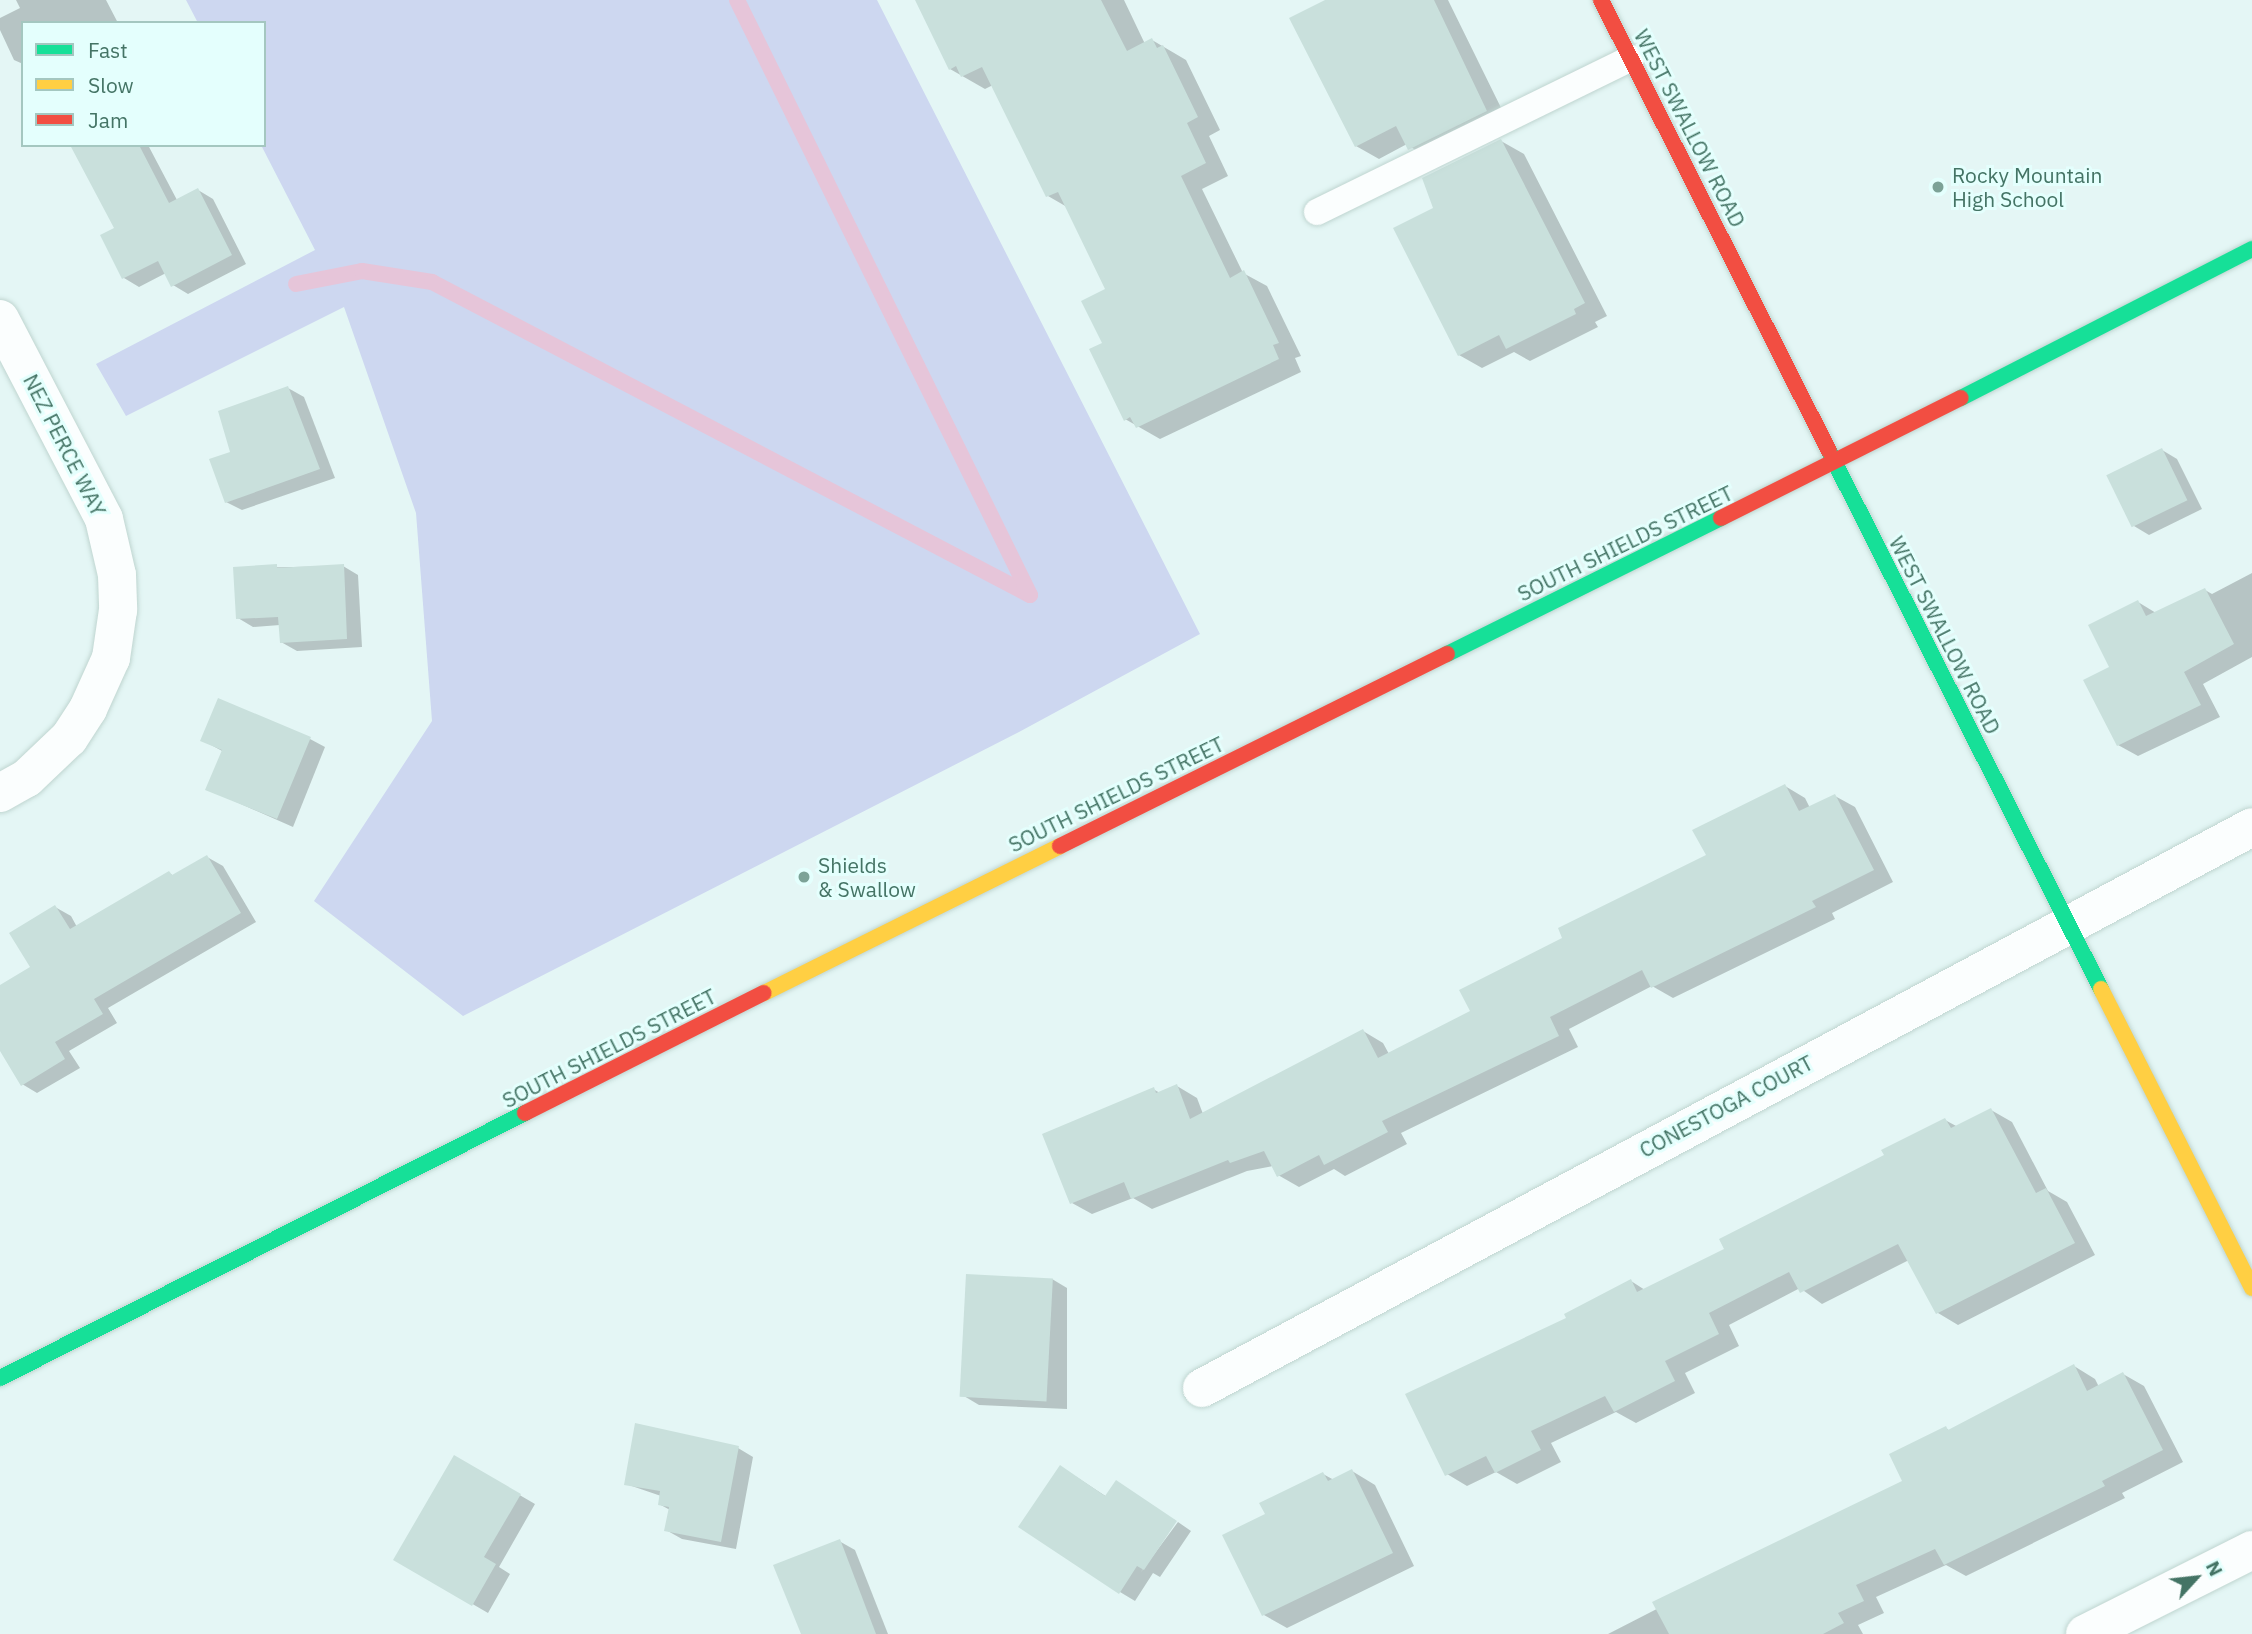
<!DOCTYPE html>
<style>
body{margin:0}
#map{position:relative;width:2252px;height:1634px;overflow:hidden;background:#e4f6f5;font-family:"IBM Plex Sans",sans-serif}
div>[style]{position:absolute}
.green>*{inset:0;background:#cdd7f0}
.shadow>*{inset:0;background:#0003}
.stream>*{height:16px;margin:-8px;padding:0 8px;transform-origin:8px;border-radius:8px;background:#e6c5d9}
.building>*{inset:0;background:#c9e0dc;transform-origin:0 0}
.roads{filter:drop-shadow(0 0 2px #bfd5d0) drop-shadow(0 0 2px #bfd5d0)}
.lane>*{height:26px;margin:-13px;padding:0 13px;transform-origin:13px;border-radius:13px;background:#fbfefe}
.street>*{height:38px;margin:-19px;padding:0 19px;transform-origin:19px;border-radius:19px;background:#fbfefe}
.fast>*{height:16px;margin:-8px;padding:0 8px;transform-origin:8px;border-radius:8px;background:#16e098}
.slow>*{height:16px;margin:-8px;padding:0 8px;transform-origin:8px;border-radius:8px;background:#ffcf43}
.jam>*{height:16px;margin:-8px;padding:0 8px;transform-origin:8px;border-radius:8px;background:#f24e42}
.dots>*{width:19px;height:19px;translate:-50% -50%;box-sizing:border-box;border:4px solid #e4fffd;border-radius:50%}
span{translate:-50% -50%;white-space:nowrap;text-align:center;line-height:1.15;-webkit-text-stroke:6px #e4fffd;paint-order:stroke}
.street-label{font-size:21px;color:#447465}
.poi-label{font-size:21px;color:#447465}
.left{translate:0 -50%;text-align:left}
.legend{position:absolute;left:21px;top:21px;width:245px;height:126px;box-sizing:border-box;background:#e4fffd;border:2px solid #a4c7c0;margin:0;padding:9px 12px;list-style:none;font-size:21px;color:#447465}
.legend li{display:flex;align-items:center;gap:14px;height:35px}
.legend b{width:35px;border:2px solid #a4c7c0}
.north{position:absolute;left:2161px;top:1543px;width:70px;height:70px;-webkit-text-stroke:5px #e4fffd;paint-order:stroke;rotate:63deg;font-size:19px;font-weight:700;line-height:28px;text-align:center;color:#447465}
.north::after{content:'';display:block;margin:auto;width:24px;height:32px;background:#447465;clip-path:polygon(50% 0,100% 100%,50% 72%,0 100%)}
</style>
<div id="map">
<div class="green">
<i style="clip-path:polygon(186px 0,877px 0,1200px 634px,1019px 732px,463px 1016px,314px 901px,432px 721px,416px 513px,344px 307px,126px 416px,96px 364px,315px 250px,261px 145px,264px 23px,198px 23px)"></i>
</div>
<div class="shadow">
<i style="clip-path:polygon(16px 0,106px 0,118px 23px,23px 23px,23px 64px,14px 60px,0 30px,0 18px,20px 8px)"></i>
<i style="clip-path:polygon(917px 0,1124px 0,1145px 44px,1152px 40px,1186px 60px,1220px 130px,1209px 136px,1228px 176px,1202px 189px,1243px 273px,1267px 286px,1301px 356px,1295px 358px,1301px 372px,1160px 439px,1125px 419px,1104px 344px,1107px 290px,1067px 207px,1048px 196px,993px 85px,985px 89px,950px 69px)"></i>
<i style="clip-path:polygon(1329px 0,1448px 0,1509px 124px,1432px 162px,1407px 144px,1379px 159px,1356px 146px)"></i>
<i style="clip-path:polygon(1501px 141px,1524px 154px,1607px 316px,1595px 322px,1598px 327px,1530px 361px,1514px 352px,1482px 368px,1459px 355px,1435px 209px)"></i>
<i style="clip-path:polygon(72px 145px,148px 145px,177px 200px,198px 190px,213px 199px,246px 264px,188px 294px,173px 285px,166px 273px,139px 287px,124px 278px,117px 228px)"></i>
<i style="clip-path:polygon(288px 388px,304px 397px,335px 478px,242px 510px,226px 502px,233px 453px)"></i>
<i style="clip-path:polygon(2162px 450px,2177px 459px,2202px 509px,2149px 535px,2134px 526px)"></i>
<i style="clip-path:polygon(343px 566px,358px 575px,362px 647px,297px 651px,281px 642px,280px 625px,253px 627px,238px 618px,235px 568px)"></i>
<i style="clip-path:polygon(2252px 573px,2252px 657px,2203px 684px,2220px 717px,2138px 756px,2118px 745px,2111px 668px,2138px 602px,2156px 613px,2205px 590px,2212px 594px)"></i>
<i style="clip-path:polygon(310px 739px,325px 747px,293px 827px,207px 789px,224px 752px,202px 740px)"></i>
<i style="clip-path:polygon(1785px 786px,1805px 798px,1810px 808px,1835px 796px,1855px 807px,1893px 882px,1832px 913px,1835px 919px,1673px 998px,1652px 986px,1569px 1029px,1578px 1047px,1401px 1133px,1407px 1144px,1345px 1176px,1334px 1169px,1299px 1187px,1278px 1175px,1273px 1166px,1247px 1171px,1152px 1209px,1133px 1198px,1092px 1214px,1072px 1203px,1153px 1089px,1160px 1093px,1177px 1086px,1197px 1098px,1203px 1114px,1363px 1031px,1383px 1043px,1389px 1054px,1472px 1012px,1565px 938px,1709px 856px)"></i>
<i style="clip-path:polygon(207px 857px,223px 866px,256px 922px,108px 1008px,117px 1023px,69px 1051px,80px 1068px,37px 1093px,22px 1084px,0 1047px,0 987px,32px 968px,55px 907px,71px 916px,77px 927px,169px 873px,174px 876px)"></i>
<i style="clip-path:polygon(1991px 1110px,2012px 1122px,2048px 1191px,2067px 1202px,2095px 1255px,1958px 1325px,1938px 1313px,1909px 1260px,1822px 1304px,1800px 1288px,1729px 1325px,1739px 1346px,1685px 1373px,1695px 1393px,1636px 1423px,1616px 1412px,1551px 1443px,1561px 1462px,1517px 1484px,1496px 1472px,1467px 1486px,1447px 1474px,1568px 1319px,1631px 1281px,1645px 1290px,1726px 1250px,1945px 1120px,1958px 1127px)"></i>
<i style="clip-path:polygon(1052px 1279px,1067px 1288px,1067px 1409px,979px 1405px,964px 1396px)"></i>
<i style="clip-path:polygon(2074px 1366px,2095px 1379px,2099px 1387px,2123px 1374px,2144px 1386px,2183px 1462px,2122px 1493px,2125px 1498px,1966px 1576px,1946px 1565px,1876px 1597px,1884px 1613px,1858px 1625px,1863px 1634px,1608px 1634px,1904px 1482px,1946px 1428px,1950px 1431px)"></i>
<i style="clip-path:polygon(738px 1448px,753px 1457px,736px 1549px,682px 1539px,666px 1530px,670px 1510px,659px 1504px,661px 1496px,626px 1484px)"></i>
<i style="clip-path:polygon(455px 1457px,535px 1504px,499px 1567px,510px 1574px,488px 1613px,395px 1559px)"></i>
<i style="clip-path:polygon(1352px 1471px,1375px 1485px,1414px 1566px,1287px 1628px,1264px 1615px,1267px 1515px,1323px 1474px,1334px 1480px)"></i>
<i style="clip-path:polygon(1075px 1476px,1107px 1497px,1175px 1520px,1141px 1572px,1178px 1522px,1191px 1531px,1160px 1577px,1153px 1573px,1135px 1601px,1120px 1592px)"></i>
<i style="clip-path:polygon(839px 1541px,855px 1550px,888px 1634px,803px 1634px)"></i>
</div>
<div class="stream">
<i style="left:296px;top:284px;width:67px;rotate:-11.1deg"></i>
<i style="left:362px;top:271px;width:71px;rotate:8.9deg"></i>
<i style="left:432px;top:282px;width:675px;rotate:27.63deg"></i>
<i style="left:1030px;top:595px;width:663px;rotate:-116.22deg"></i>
</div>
<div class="building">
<i style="clip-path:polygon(915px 0,1101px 0,1127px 51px,1152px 38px,1157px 48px,1163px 45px,1198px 117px,1187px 123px,1206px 163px,1181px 176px,1230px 278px,1244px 270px,1279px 343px,1273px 345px,1279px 359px,1136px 428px,1130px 417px,1124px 421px,1089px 349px,1102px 343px,1081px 301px,1105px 289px,1058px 192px,1046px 197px,982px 67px,961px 77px,956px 66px,949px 70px)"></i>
<i style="clip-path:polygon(1325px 0,1434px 0,1487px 111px,1408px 150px,1396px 126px,1355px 147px,1289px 18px)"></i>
<i style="clip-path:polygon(1501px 139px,1585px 303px,1574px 309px,1576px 314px,1506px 349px,1499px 335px,1458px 356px,1393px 228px,1433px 208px,1422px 178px)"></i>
<i style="clip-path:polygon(70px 145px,139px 145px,169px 203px,198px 188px,232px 255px,171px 287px,158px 261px,122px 279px,100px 235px,114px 228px)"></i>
<i style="clip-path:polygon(288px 386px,320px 469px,225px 503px,209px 459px,230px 452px,218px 411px)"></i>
<i style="left:2162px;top:448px;width:58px;height:62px;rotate:64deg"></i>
<i style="clip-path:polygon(277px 564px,277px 568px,344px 564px,347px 639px,280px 643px,278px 617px,236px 619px,233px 567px)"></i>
<i style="clip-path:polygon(2205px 588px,2234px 644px,2184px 672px,2201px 705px,2117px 746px,2083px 680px,2109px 667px,2088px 625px,2138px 600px,2146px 616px)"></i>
<i style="clip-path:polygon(218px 698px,311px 737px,277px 819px,205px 790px,222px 750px,200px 741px)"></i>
<i style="clip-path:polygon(1785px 784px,1799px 811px,1835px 794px,1874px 870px,1812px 901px,1816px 907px,1651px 988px,1642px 970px,1550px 1017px,1559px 1036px,1382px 1121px,1388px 1132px,1324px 1165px,1319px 1155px,1277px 1177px,1264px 1151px,1230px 1163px,1228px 1160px,1131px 1199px,1124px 1182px,1070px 1204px,1042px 1134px,1154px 1087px,1156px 1093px,1177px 1084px,1190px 1119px,1363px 1029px,1378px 1058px,1470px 1011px,1459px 990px,1562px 938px,1558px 928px,1706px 855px,1692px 830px)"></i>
<i style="clip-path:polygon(207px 855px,241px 913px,94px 999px,103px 1014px,55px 1042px,65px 1059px,21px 1086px,0 1051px,0 985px,30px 967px,9px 933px,55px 905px,70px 929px,169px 871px,172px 875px)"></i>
<i style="clip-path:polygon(1991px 1108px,2036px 1193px,2046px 1188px,2075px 1243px,1936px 1314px,1898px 1244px,1800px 1293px,1789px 1272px,1709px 1313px,1719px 1334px,1665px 1361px,1675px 1381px,1614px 1412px,1605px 1396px,1531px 1431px,1541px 1450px,1495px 1473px,1486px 1456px,1445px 1476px,1405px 1394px,1566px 1318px,1564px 1314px,1631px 1279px,1637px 1292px,1724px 1249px,1719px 1239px,1884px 1155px,1881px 1150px,1945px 1118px,1951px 1128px)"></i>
<i style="left:966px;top:1274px;width:87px;height:123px;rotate:3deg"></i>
<i style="clip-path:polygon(2074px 1364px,2087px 1391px,2123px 1372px,2163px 1450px,2102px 1481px,2105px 1486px,1944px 1565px,1935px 1549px,1856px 1585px,1864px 1601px,1838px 1613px,1844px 1623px,1823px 1634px,1669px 1634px,1652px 1602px,1902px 1481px,1889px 1454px,1946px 1426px,1948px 1430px)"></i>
<i style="clip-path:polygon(635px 1423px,739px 1446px,721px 1542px,664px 1531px,669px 1507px,658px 1505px,660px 1491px,624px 1485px)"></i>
<i style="clip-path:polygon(454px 1455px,521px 1494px,484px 1557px,496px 1564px,472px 1606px,393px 1560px)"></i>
<i style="clip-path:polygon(1060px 1465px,1105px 1496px,1116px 1480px,1177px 1521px,1144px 1570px,1137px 1566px,1119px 1594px,1018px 1527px)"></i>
<i style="clip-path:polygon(1352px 1469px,1393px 1553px,1262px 1616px,1222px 1535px,1265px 1514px,1259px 1503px,1323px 1472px,1328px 1481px)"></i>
<i style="clip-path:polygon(840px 1539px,876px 1634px,801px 1634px,773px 1565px)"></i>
</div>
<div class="roads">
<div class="lane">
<i style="left:1317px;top:212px;width:350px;rotate:-26.1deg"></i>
</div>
<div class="street">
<i style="left:0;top:319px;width:225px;rotate:62.5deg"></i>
<i style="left:104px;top:519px;width:57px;rotate:76.9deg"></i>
<i style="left:117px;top:575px;width:35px;rotate:88deg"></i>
<i style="left:118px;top:610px;width:49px;rotate:98.3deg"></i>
<i style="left:111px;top:658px;width:56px;rotate:114.3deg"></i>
<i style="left:88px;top:709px;width:35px;rotate:123deg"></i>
<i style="left:69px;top:738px;width:58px;rotate:136.4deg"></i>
<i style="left:27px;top:778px;width:31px;rotate:151deg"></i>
<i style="left:1202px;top:1388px;width:1190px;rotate:-28.11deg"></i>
<i style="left:2085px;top:1634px;width:187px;rotate:-26.7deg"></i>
</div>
<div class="fast">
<i style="left:1961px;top:398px;width:327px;rotate:-27.1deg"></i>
<i style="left:1829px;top:451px;width:603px;rotate:63.18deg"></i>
<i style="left:1447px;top:654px;width:306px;rotate:-26.4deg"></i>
<i style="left:0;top:1378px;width:588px;rotate:-26.78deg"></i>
</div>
<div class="slow">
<i style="left:2101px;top:989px;width:335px;rotate:63.2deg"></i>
<i style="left:764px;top:993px;width:330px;rotate:-26.4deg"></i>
</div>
<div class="jam">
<i style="left:1601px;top:0;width:505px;rotate:63.18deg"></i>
<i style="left:1721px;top:518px;width:268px;rotate:-26.6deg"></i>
<i style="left:1060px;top:846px;width:432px;rotate:-26.4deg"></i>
<i style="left:525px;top:1113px;width:267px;rotate:-26.7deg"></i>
</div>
</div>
<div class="dots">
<i style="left:1938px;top:187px;background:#7ca297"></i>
<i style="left:804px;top:877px;background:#7ca297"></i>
</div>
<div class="street-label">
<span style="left:1690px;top:128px;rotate:63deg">WEST SWALLOW ROAD</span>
<span style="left:65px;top:445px;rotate:63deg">NEZ PERCE WAY</span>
<span style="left:1625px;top:543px;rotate:-26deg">SOUTH SHIELDS STREET</span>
<span style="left:1945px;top:635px;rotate:63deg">WEST SWALLOW ROAD</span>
<span style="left:1116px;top:794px;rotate:-26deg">SOUTH SHIELDS STREET</span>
<span style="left:609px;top:1048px;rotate:-27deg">SOUTH SHIELDS STREET</span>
<span style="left:1726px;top:1106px;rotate:-28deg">CONESTOGA COURT</span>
</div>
<div class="poi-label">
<span class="left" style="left:1952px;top:187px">Rocky Mountain<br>High School</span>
<span class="left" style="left:818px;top:877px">Shields<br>&amp; Swallow</span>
</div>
<ul class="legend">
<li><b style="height:9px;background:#16e098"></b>Fast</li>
<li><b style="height:9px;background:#ffcf43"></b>Slow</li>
<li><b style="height:9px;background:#f24e42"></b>Jam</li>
</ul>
<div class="north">N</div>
</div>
